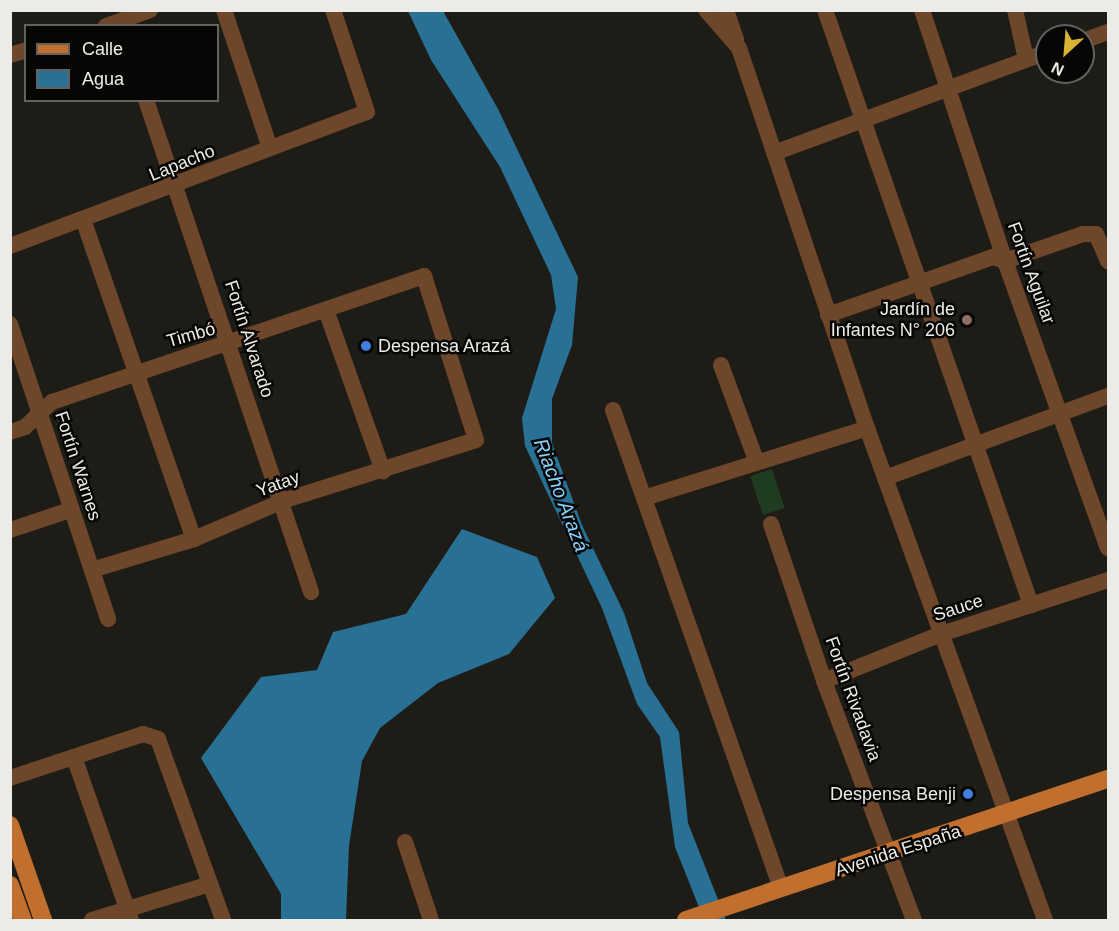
<!DOCTYPE html>
<meta charset="utf-8">
<style>
body{margin:0}
#map{position:relative;width:1119px;height:931px;overflow:hidden;background:#1e1c17;font-family:Arial,sans-serif}
div>[style]{position:absolute}
.green>*{inset:0;background:#1f3b20;transform-origin:0 0}
.water>*{inset:0;background:#287094}
.minor>*{height:16px;margin:-8px;padding:0 8px;transform-origin:8px;border-radius:8px;background:#6e472b}
.major>*{height:18px;margin:-9px;padding:0 9px;transform-origin:9px;border-radius:9px;background:#c06f2f}
.dots>*{width:16px;height:16px;translate:-50% -50%;box-sizing:border-box;border:3px solid #070605;border-radius:50%}
span{translate:-50% -50%;white-space:nowrap;text-align:center;line-height:1.15;-webkit-text-stroke:5px #070605;paint-order:stroke}
.street-label{font-size:18px;color:#ecebe7}
.poi-label{font-size:18px;color:#ecebe7}
.right{translate:-100% -50%;text-align:right}
.left{translate:0 -50%;text-align:left}
.water-label{font-size:20px;color:#86d2fd;font-style:italic}
.frame{position:absolute;inset:0;border:12px solid #ecebe7;pointer-events:none}
.legend{position:absolute;left:24px;top:24px;width:195px;height:78px;box-sizing:border-box;background:#070605;border:2px solid #63625f;margin:0;padding:8px 10px;list-style:none;font-size:18px;color:#ecebe7}
.legend li{display:flex;align-items:center;gap:12px;height:30px}
.legend b{width:30px;border:2px solid #63625f}
.north{position:absolute;left:1035px;top:24px;width:60px;height:60px;box-sizing:border-box;background:#070605;border:2px solid #63625f;border-radius:50%;rotate:206deg;font-size:16px;font-weight:700;line-height:24px;text-align:center;color:#ecebe7}
.north::after{content:'';display:block;margin:auto;width:21px;height:27px;background:#d8b434;clip-path:polygon(50% 0,100% 100%,50% 72%,0 100%)}
</style>
<div id="map">
<div class="green">
<i style="left:772px;top:469px;width:41px;height:23px;rotate:72deg"></i>
</div>
<div class="water">
<i style="clip-path:polygon(408px 11px,443px 11px,498px 109px,578px 277px,572px 345px,552px 399px,552px 443px,582px 525px,624px 613px,647px 683px,679px 732px,688px 823px,726px 920px,704px 920px,675px 847px,660px 737px,637px 704px,602px 608px,525px 446px,522px 418px,556px 309px,551px 275px,500px 167px,431px 60px)"></i>
<i style="clip-path:polygon(462px 529px,537px 557px,555px 598px,509px 654px,438px 683px,380px 728px,362px 761px,349px 846px,346px 920px,281px 920px,281px 894px,201px 758px,261px 677px,317px 670px,333px 632px,406px 614px)"></i>
</div>
<div class="minor">
<i style="left:224px;top:10px;width:145px;rotate:71.6deg"></i>
<i style="left:706px;top:10px;width:50px;rotate:49deg"></i>
<i style="left:739px;top:48px;width:401px;rotate:71.4deg"></i>
<i style="left:867px;top:428px;width:523px;rotate:70.11deg"></i>
<i style="left:726px;top:10px;width:31px;rotate:71deg"></i>
<i style="left:825px;top:10px;width:630px;rotate:70.9deg"></i>
<i style="left:922px;top:10px;width:264px;rotate:71.7deg"></i>
<i style="left:1005px;top:261px;width:305px;rotate:70.3deg"></i>
<i style="left:1015px;top:10px;width:50px;rotate:77.3deg"></i>
<i style="left:106px;top:26px;width:47px;rotate:-20deg"></i>
<i style="left:1083px;top:41px;width:27px;rotate:-20deg"></i>
<i style="left:10px;top:55px;width:17px;rotate:-17deg"></i>
<i style="left:146px;top:100px;width:519px;rotate:71.46deg"></i>
<i style="left:774px;top:153px;width:291px;rotate:-20.3deg"></i>
<i style="left:84px;top:222px;width:336px;rotate:70.9deg"></i>
<i style="left:10px;top:246px;width:381px;rotate:-20.6deg"></i>
<i style="left:367px;top:112px;width:108px;rotate:-108.4deg"></i>
<i style="left:327px;top:313px;width:168px;rotate:70.5deg"></i>
<i style="left:828px;top:315px;width:175px;rotate:-19.4deg"></i>
<i style="left:993px;top:257px;width:13px;rotate:18deg"></i>
<i style="left:1005px;top:261px;width:83px;rotate:-19.1deg"></i>
<i style="left:1083px;top:234px;width:13px"></i>
<i style="left:1096px;top:234px;width:30px;rotate:66deg"></i>
<i style="left:10px;top:324px;width:311px;rotate:71.6deg"></i>
<i style="left:721px;top:365px;width:104px;rotate:69.8deg"></i>
<i style="left:613px;top:410px;width:507px;rotate:70.64deg"></i>
<i style="left:10px;top:432px;width:16px;rotate:-18deg"></i>
<i style="left:25px;top:427px;width:37px;rotate:-43deg"></i>
<i style="left:52px;top:402px;width:393px;rotate:-18.7deg"></i>
<i style="left:424px;top:276px;width:172px;rotate:72.4deg"></i>
<i style="left:476px;top:440px;width:202px;rotate:162.5deg"></i>
<i style="left:283px;top:501px;width:97px;rotate:156.9deg"></i>
<i style="left:194px;top:539px;width:103px;rotate:163.1deg"></i>
<i style="left:885px;top:478px;width:238px;rotate:-20.2deg"></i>
<i style="left:644px;top:498px;width:234px;rotate:-17.4deg"></i>
<i style="left:771px;top:524px;width:166px;rotate:71.3deg"></i>
<i style="left:824px;top:681px;width:255px;rotate:69.4deg"></i>
<i style="left:10px;top:530px;width:63px;rotate:-18.4deg"></i>
<i style="left:824px;top:681px;width:126px;rotate:-21.9deg"></i>
<i style="left:941px;top:634px;width:176px;rotate:-17.9deg"></i>
<i style="left:74px;top:757px;width:173px;rotate:70.7deg"></i>
<i style="left:10px;top:778px;width:140px;rotate:-18.3deg"></i>
<i style="left:143px;top:734px;width:16px;rotate:18deg"></i>
<i style="left:158px;top:739px;width:192px;rotate:70.2deg"></i>
<i style="left:405px;top:842px;width:82px;rotate:71.6deg"></i>
<i style="left:92px;top:920px;width:123px;rotate:-17deg"></i>
</div>
<div class="major">
<i style="left:10px;top:825px;width:101px;rotate:70.8deg"></i>
<i style="left:10px;top:885px;width:37px;rotate:70deg"></i>
<i style="left:686px;top:920px;width:445px;rotate:-18.5deg"></i>
</div>
<div class="dots">
<i style="left:967px;top:320px;background:#8d6e63"></i>
<i style="left:366px;top:346px;background:#3f7fe0"></i>
<i style="left:968px;top:794px;background:#3f7fe0"></i>
</div>
<div class="street-label">
<span style="left:182px;top:163px;rotate:-22deg">Lapacho</span>
<span style="left:1031px;top:273px;rotate:70deg">Fortín Aguilar</span>
<span style="left:191px;top:335px;rotate:-16deg">Timbó</span>
<span style="left:249px;top:339px;rotate:72deg">Fortín Alvarado</span>
<span style="left:78px;top:466px;rotate:72deg">Fortín Warnes</span>
<span style="left:278px;top:484px;rotate:-20deg">Yatay</span>
<span style="left:958px;top:608px;rotate:-18deg">Sauce</span>
<span style="left:853px;top:699px;rotate:70deg">Fortín Rivadavia</span>
<span style="left:898px;top:851px;rotate:-18deg">Avenida España</span>
</div>
<div class="poi-label">
<span class="right" style="left:955px;top:320px">Jardín de<br>Infantes N° 206</span>
<span class="left" style="left:378px;top:346px">Despensa Arazá</span>
<span class="right" style="left:956px;top:794px">Despensa Benji</span>
</div>
<div class="water-label">
<span style="left:561px;top:495px;rotate:69deg">Riacho Arazá</span>
</div>
<div class="frame"></div>
<ul class="legend">
<li><b style="height:8px;background:#c06f2f"></b>Calle</li>
<li><b style="height:16px;background:#287094"></b>Agua</li>
</ul>
<div class="north">N</div>
</div>
